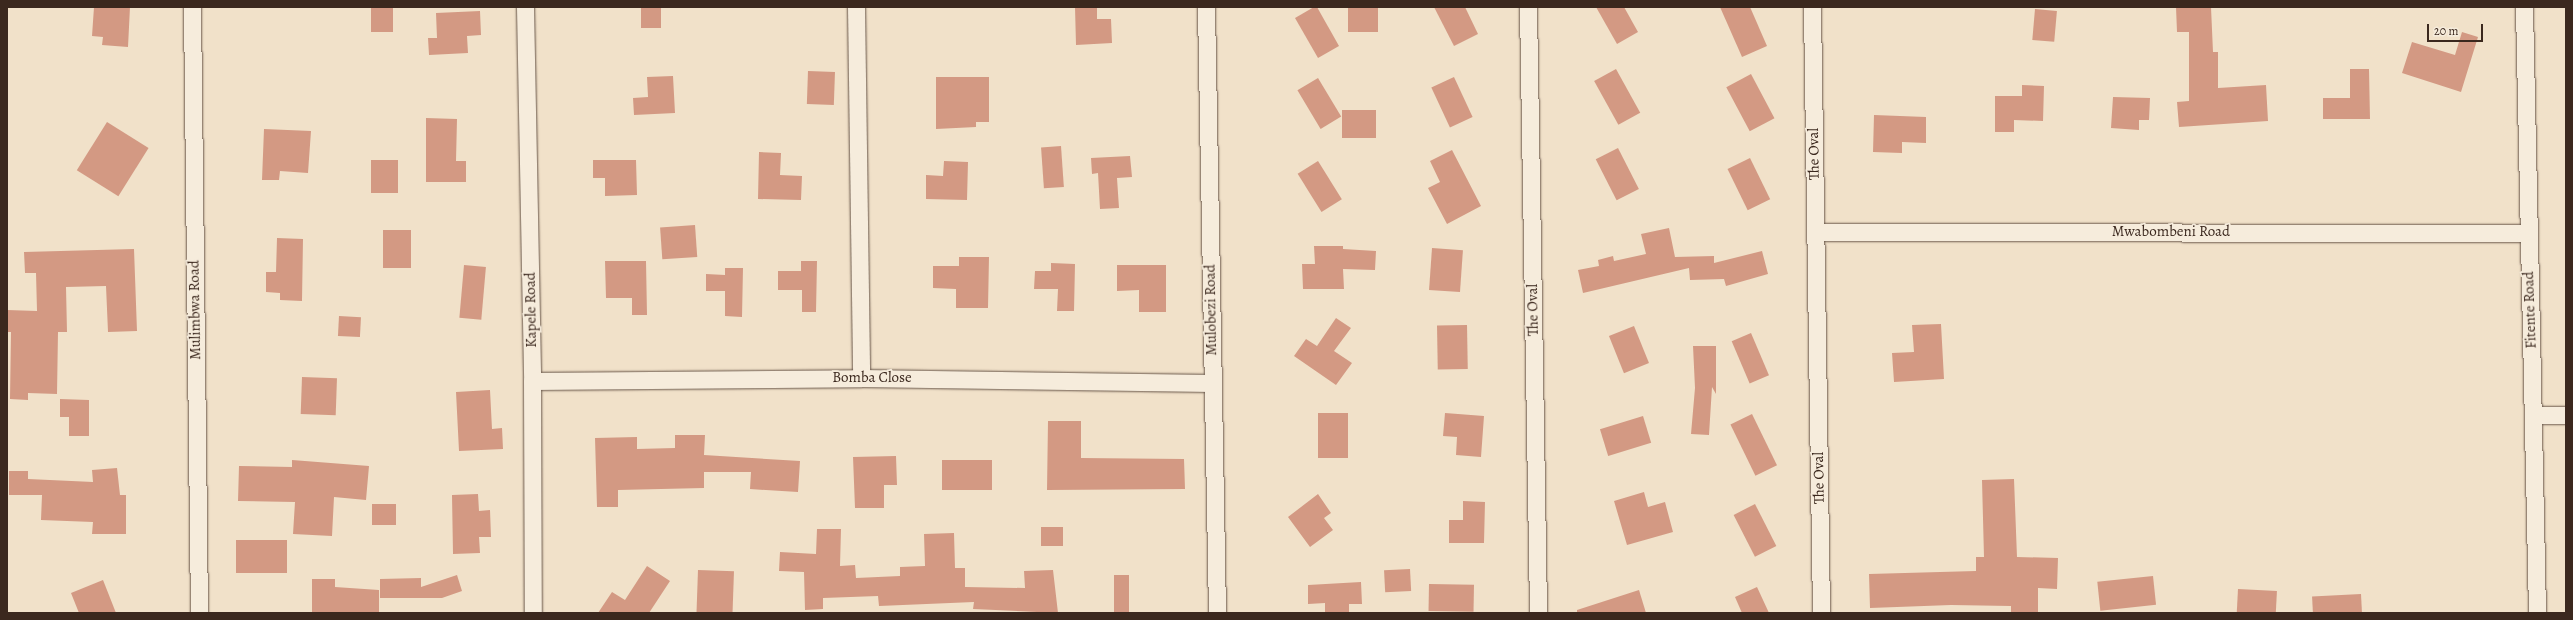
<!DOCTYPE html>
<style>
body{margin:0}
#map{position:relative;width:2573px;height:620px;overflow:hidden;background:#f1e1c9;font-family:Alegreya,serif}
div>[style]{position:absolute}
.building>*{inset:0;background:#d39983;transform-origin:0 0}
.roads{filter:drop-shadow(0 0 1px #685649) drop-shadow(0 0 1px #685649)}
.street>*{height:17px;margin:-8.5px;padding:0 8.5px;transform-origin:8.5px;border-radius:8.5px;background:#f6ecdc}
span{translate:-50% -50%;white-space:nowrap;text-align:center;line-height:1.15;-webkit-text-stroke:3.5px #f6ecdc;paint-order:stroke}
.street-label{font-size:15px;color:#3b281e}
.frame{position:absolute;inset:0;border:8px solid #3b281e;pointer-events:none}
.scale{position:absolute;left:2427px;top:24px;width:56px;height:18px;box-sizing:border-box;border:2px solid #3b281e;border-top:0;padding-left:5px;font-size:12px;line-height:14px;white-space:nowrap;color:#3b281e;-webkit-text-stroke:3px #f6ecdc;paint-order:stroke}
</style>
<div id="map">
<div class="building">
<i style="clip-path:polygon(94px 7px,130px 7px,128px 47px,102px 45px,103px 37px,92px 36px)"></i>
<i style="left:371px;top:7px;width:22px;height:25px"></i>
<i style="left:641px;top:7px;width:20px;height:21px"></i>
<i style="clip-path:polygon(1075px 7px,1097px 7px,1097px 19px,1111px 19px,1112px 43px,1076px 45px)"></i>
<i style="clip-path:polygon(1314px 7px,1317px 7px,1339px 46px,1318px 58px,1295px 18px)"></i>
<i style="left:1348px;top:7px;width:30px;height:25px"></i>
<i style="clip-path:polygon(1434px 7px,1465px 7px,1478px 34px,1454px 46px)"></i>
<i style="clip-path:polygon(1596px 7px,1624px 7px,1638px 32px,1617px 44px)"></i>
<i style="clip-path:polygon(1720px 7px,1750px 7px,1767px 46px,1742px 57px)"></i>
<i style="clip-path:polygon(2176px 7px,2211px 7px,2213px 52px,2218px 52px,2218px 88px,2266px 85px,2268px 121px,2179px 127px,2177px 102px,2189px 101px,2189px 32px,2177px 32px)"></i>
<i style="left:2035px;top:9px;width:22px;height:31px;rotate:5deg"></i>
<i style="clip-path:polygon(480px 11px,481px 35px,467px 36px,468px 53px,429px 55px,428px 38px,437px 38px,436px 13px)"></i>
<i style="clip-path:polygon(2462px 32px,2478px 37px,2461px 92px,2402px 73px,2412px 42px,2455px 55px)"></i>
<i style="left:1616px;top:69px;width:50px;height:25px;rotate:61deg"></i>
<i style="clip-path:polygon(2350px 69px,2369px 69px,2370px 119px,2323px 119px,2323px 98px,2350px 98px)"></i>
<i style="left:808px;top:71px;width:27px;height:33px;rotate:2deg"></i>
<i style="left:1751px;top:74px;width:50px;height:28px;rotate:62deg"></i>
<i style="clip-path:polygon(673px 76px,675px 113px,634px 115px,633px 98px,648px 97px,647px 77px)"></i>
<i style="clip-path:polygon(936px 77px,989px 77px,989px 122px,976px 122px,976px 127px,936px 129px)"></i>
<i style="left:1454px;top:77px;width:44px;height:25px;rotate:65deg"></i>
<i style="left:1318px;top:78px;width:45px;height:24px;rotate:59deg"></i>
<i style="clip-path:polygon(2022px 85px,2044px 86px,2043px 121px,2014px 120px,2014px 132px,1995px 132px,1995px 96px,2022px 96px)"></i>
<i style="clip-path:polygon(2113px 97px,2150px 98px,2149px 120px,2139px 120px,2139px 130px,2111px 128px)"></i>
<i style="left:1342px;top:110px;width:34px;height:28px"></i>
<i style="clip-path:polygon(1874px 115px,1926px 117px,1926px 143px,1902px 142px,1902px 153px,1873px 152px)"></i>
<i style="clip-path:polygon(426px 118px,457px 119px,456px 161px,466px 161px,466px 182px,426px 182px)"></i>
<i style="left:107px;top:122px;width:49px;height:57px;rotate:32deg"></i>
<i style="clip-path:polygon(264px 129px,311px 131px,308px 173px,280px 171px,279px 180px,262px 180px)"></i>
<i style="left:1061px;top:146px;width:41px;height:20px;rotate:86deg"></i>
<i style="left:1618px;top:148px;width:46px;height:25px;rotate:63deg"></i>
<i style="clip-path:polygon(1452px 150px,1481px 206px,1447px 224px,1428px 188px,1440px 182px,1430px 161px)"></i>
<i style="clip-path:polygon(759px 152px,781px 153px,780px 175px,802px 176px,801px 200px,758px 199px)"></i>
<i style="clip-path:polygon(1130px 156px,1132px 177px,1117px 178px,1119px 208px,1100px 209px,1098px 173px,1092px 174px,1091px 158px)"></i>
<i style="left:1750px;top:158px;width:46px;height:25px;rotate:64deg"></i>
<i style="left:371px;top:160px;width:27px;height:33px"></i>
<i style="clip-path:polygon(593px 160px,636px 160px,637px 195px,605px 196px,605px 178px,593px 178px)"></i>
<i style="clip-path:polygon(944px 161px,968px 162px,967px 200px,926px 199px,926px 175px,943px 176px)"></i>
<i style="left:1318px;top:161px;width:45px;height:24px;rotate:58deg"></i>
<i style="left:695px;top:225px;width:32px;height:35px;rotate:86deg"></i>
<i style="clip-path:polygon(1669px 228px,1675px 257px,1714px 256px,1714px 263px,1762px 251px,1768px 274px,1726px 286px,1724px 279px,1690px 280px,1689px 268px,1583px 293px,1578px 270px,1599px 266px,1598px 260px,1613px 256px,1614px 261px,1646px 254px,1641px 234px)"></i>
<i style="left:383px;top:230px;width:28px;height:38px"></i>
<i style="clip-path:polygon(277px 238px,303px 239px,302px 301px,280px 300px,280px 293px,266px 292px,266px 272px,276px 272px)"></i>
<i style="clip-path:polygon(1314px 246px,1343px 246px,1343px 249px,1376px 251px,1375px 270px,1343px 269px,1344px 289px,1303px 289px,1302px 264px,1315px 264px)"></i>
<i style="left:1432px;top:248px;width:31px;height:42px;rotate:4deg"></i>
<i style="clip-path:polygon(134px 249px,137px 331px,108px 332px,106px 286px,66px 287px,67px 332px,58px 332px,57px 394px,28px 393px,28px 400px,10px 399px,11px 332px,7px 332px,7px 310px,37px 311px,36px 273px,25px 273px,24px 252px)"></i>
<i style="clip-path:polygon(959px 257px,989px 257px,988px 308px,956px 308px,956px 289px,933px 288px,933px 266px,959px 266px)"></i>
<i style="clip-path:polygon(605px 261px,646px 261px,647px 315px,632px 315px,632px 298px,606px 298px)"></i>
<i style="clip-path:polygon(801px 261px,817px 261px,816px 312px,802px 312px,802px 290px,778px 290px,778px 271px,801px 271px)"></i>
<i style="clip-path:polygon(1051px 263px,1075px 264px,1074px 311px,1057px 311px,1058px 289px,1034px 289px,1035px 271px,1051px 271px)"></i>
<i style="left:464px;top:265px;width:22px;height:53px;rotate:5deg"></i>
<i style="clip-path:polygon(1117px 265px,1166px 265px,1166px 312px,1139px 312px,1139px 290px,1117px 291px)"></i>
<i style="clip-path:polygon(725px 268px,743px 268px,742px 317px,725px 316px,725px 291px,706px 291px,706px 274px,725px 275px)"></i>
<i style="left:339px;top:316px;width:22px;height:20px;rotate:3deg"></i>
<i style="clip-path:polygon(1336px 318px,1351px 328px,1334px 351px,1352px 363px,1336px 385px,1294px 356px,1306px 339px,1317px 346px)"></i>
<i style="clip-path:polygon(1941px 324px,1944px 379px,1894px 382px,1892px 353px,1914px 352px,1912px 325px)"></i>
<i style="left:1467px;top:325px;width:44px;height:30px;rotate:89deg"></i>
<i style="left:1634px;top:326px;width:40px;height:27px;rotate:68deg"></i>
<i style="left:1751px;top:333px;width:46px;height:21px;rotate:67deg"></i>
<i style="clip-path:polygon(1693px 346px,1716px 346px,1716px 394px,1712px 387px,1709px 435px,1691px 434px,1695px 388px)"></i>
<i style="left:302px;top:377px;width:35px;height:37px;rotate:2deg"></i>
<i style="clip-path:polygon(490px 390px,492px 429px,502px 428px,503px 449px,459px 451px,456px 392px)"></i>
<i style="clip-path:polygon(60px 399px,89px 400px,89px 436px,69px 436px,69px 417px,60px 417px)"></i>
<i style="left:1318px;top:413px;width:30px;height:45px"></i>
<i style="clip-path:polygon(1445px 413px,1484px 416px,1481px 457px,1456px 455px,1457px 437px,1443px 436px)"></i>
<i style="left:1752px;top:414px;width:57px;height:24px;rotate:64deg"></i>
<i style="left:1643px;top:416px;width:28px;height:45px;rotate:73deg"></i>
<i style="clip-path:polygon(1048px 421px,1081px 421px,1081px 458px,1184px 459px,1185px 489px,1047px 490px)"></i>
<i style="clip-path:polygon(675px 435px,705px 435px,704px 455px,800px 461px,798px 492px,750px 489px,751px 472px,704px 472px,704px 488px,618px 490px,618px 507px,597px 507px,595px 438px,637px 437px,637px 449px,675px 448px)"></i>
<i style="clip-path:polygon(896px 456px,897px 485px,884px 485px,884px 508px,855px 508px,853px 457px)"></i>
<i style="clip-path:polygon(292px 460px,369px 466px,366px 500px,334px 497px,332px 536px,293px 534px,295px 502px,238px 501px,239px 466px,292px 467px)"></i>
<i style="left:992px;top:460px;width:30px;height:50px;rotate:90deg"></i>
<i style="clip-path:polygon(117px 468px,120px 495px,126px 495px,126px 534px,92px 534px,93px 522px,41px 520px,42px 495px,9px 495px,9px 471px,28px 471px,28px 479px,93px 482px,92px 470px)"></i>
<i style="clip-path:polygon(2014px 479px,2017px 557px,2058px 558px,2057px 589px,2038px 588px,2038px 613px,2011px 613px,2011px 606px,1951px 605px,1870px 608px,1869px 574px,1976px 571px,1976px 557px,1984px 557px,1982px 480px)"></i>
<i style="clip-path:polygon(1644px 492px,1648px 507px,1665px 502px,1673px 532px,1627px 545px,1614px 501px)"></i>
<i style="clip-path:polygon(478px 494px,479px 511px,490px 510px,491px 537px,479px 537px,480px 553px,453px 554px,452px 495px)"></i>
<i style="clip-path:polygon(1318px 494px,1331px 513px,1324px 518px,1333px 530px,1310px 547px,1288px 517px)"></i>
<i style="clip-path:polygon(1463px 501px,1485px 502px,1484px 543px,1449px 543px,1449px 520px,1463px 520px)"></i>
<i style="left:372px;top:504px;width:24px;height:21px"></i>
<i style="left:1755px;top:504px;width:47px;height:24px;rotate:63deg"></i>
<i style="left:1041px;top:527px;width:22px;height:19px"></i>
<i style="clip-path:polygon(817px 529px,841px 529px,840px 566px,855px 565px,856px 578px,900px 576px,900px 567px,925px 566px,924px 534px,954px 533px,955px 568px,965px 568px,965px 587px,1025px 588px,1024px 571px,1053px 570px,1058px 613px,973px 609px,974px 602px,879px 606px,878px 596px,823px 598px,823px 609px,805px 610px,804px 572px,779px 571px,780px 552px,816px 554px)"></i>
<i style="left:236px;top:540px;width:51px;height:33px"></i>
<i style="clip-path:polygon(647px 566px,670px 581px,649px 613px,598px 613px,612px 592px,625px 600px)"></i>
<i style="left:1410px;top:569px;width:22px;height:26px;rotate:87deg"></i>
<i style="left:698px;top:570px;width:36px;height:43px;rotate:2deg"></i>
<i style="clip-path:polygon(457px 575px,462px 591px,442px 598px,380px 598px,380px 579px,421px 578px,421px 587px)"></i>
<i style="left:1114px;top:575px;width:15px;height:38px"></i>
<i style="left:2153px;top:576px;width:29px;height:56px;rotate:84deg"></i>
<i style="clip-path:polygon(312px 579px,335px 579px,335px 587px,379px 590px,379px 613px,312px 613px)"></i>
<i style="clip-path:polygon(103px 580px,116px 613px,79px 613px,71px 593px)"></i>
<i style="clip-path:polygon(1361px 582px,1362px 604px,1349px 604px,1349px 613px,1325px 613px,1325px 603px,1308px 604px,1308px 585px)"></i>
<i style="left:1429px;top:584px;width:45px;height:27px;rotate:1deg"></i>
<i style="clip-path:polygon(1757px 587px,1769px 613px,1742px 613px,1735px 597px)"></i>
<i style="left:2238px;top:589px;width:39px;height:24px;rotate:3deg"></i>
<i style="clip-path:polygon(1639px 590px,1646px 613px,1577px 613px,1577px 610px)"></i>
<i style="left:2361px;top:594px;width:19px;height:49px;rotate:87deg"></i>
</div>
<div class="roads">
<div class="street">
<i style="left:192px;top:7px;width:606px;rotate:89.34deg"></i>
<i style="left:525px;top:7px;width:374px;rotate:88.9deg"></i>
<i style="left:532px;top:381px;width:232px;rotate:89.8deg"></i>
<i style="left:856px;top:7px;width:371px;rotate:89.2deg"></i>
<i style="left:1206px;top:7px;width:606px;rotate:88.96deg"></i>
<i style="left:1528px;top:7px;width:606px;rotate:89.05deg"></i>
<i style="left:1812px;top:7px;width:606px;rotate:89.15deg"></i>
<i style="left:2524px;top:7px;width:606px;rotate:88.77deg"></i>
<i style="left:1815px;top:232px;width:713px;rotate:0.08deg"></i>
<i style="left:532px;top:381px;width:329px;rotate:-0.5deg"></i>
<i style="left:861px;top:378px;width:351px;rotate:0.8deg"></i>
<i style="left:2534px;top:415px;width:32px"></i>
</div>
</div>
<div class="street-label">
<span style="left:1814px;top:154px;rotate:-91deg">The Oval</span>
<span style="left:2171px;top:232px">Mwabombeni Road</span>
<span style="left:195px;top:310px;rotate:-91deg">Mulimbwa Road</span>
<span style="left:531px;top:310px;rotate:-91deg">Kapele Road</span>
<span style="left:1211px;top:310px;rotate:-91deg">Mulobezi Road</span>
<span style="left:1533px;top:310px;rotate:-91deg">The Oval</span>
<span style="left:2530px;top:310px;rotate:-92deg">Fitente Road</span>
<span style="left:872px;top:378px">Bomba Close</span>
<span style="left:1819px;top:478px;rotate:-91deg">The Oval</span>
</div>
<div class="frame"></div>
<div class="scale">20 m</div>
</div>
